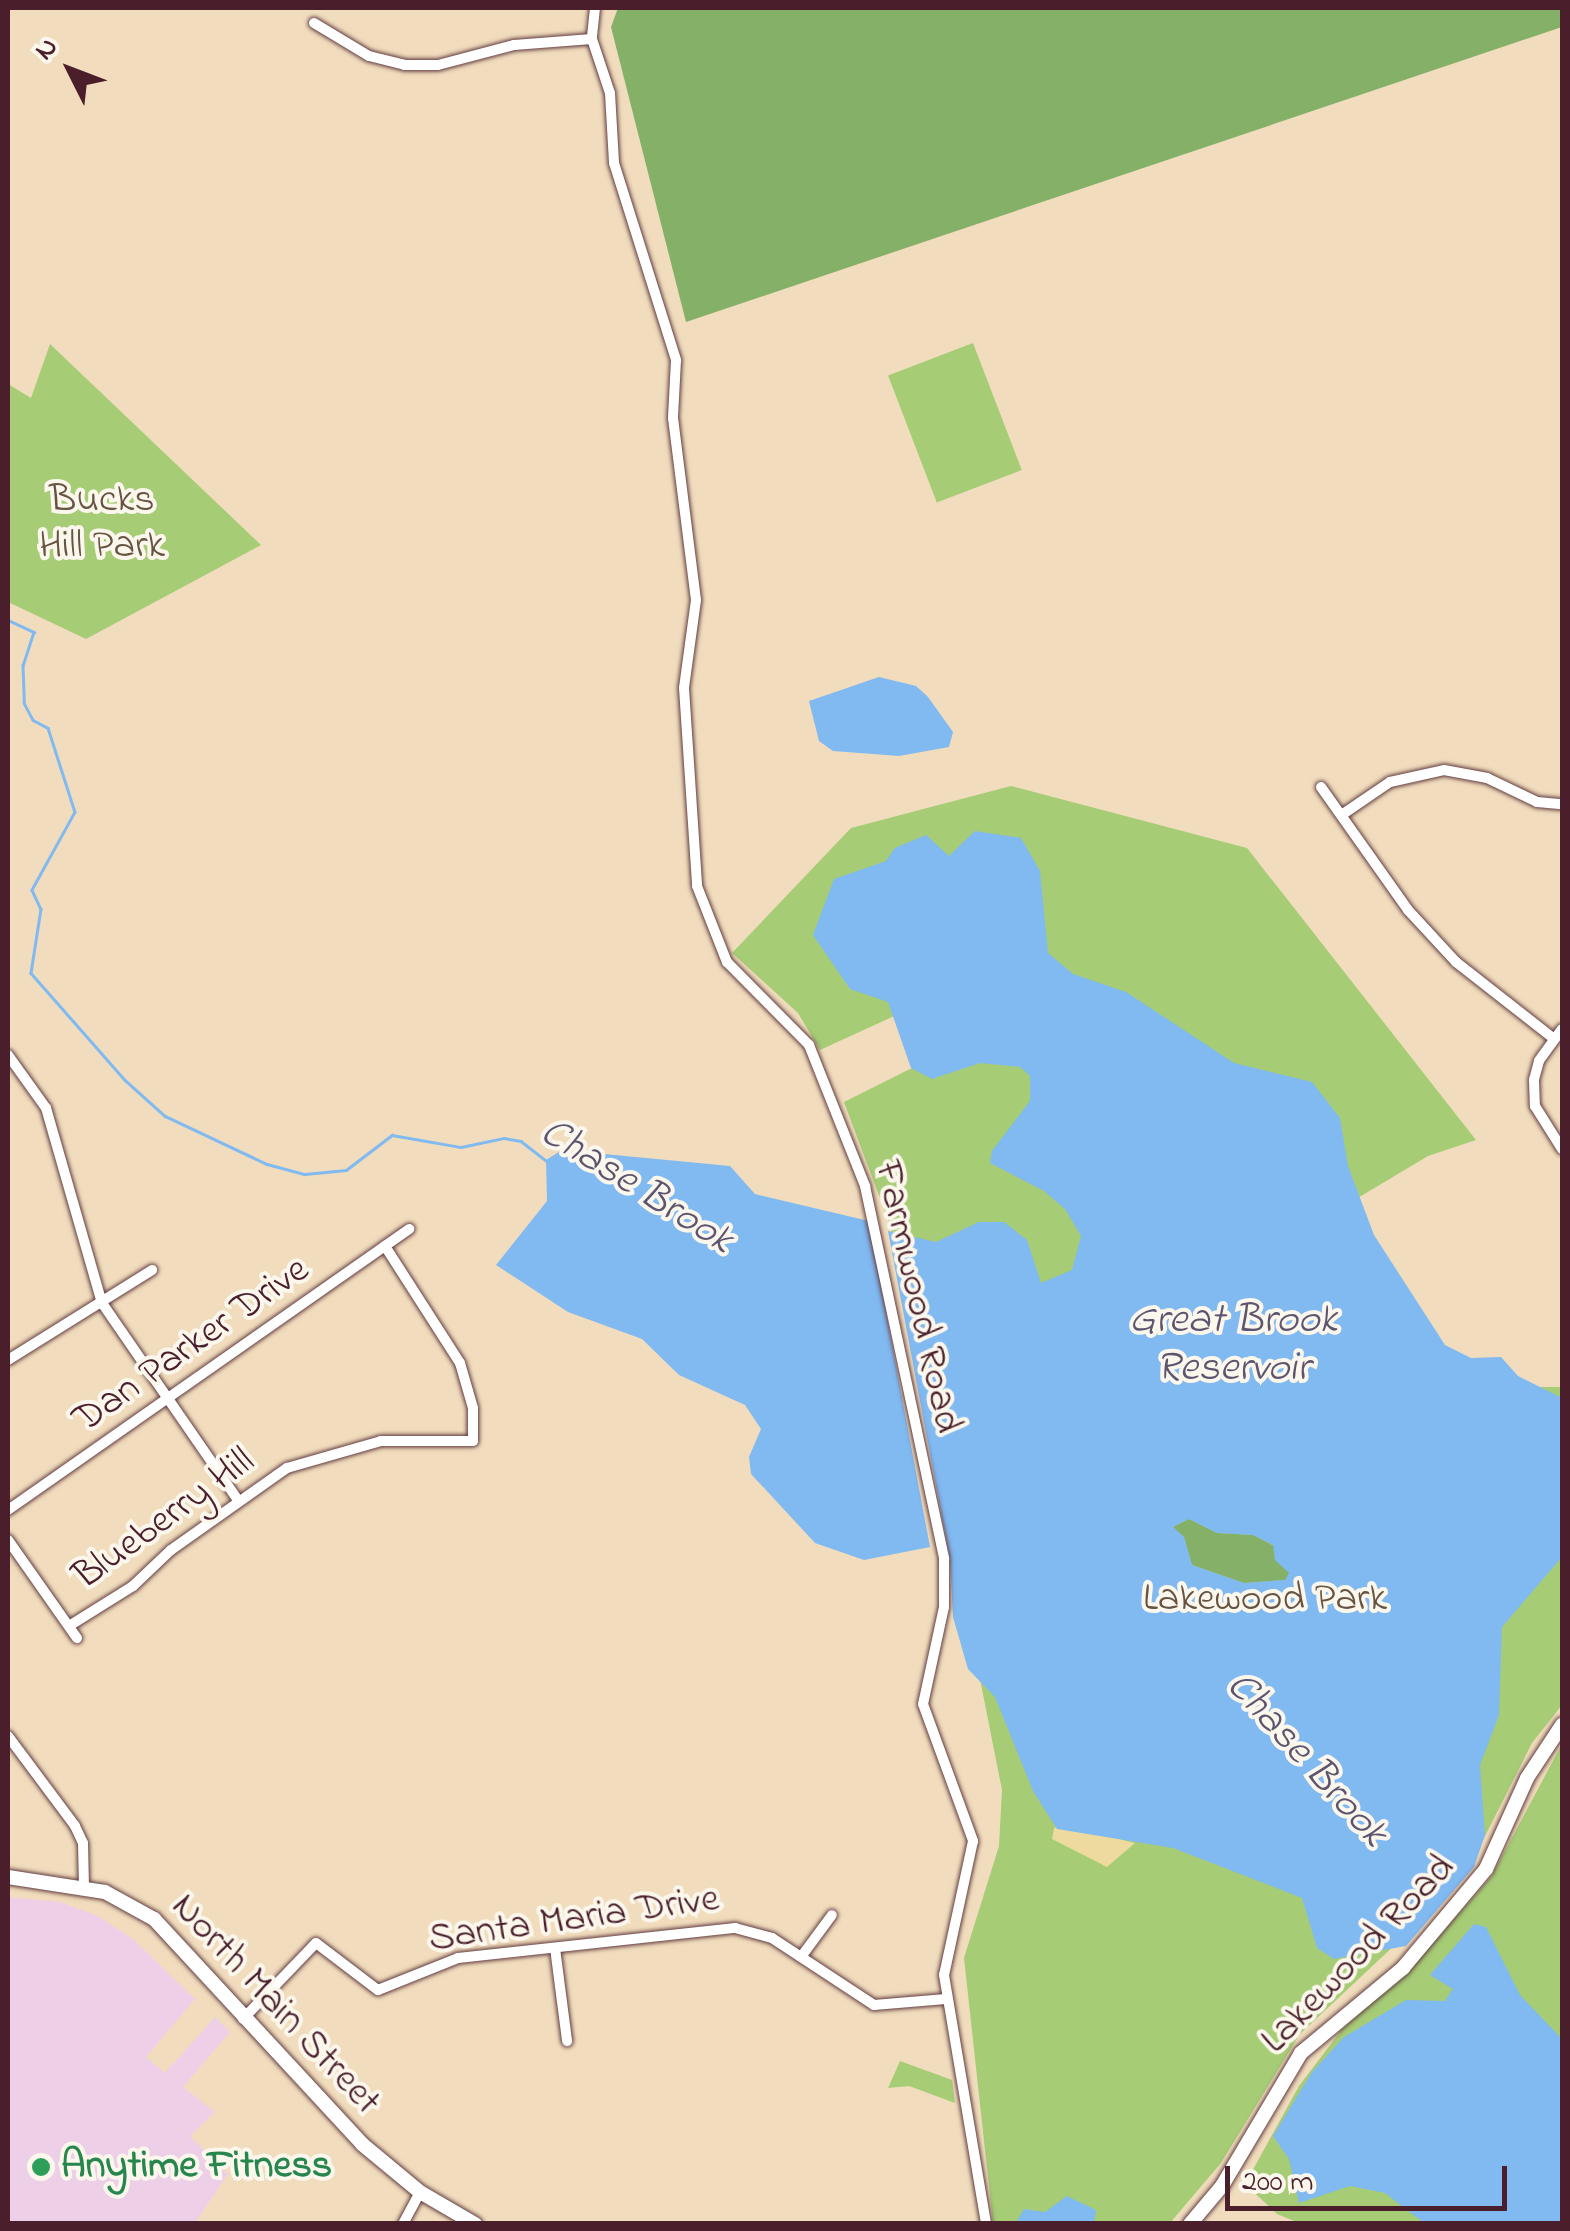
<!DOCTYPE html>
<style>
body{margin:0}
#map{position:relative;width:1570px;height:2231px;overflow:hidden;background:#f1ddbd;font-family:"Indie Flower",sans-serif}
div>[style]{position:absolute}
.built>*{inset:0;background:#edd0e8}
.green>*{inset:0;background:#a6cc76;transform-origin:0 0}
.forest>*{inset:0;background:#84b067}
.sand>*{inset:0;background:#eeda9e}
.water>*{inset:0;background:#81b9f1}
.stream>*{height:2.5px;margin:-1.25px;padding:0 1.25px;transform-origin:1.25px;border-radius:1.25px;background:#81b9f1}
.roads{filter:drop-shadow(0 0 2px #633c41) drop-shadow(0 0 2px #633c41)}
.street>*{height:10px;margin:-5px;padding:0 5px;transform-origin:5px;border-radius:5px;background:#fff}
.secondary>*{height:14px;margin:-7px;padding:0 7px;transform-origin:7px;border-radius:7px;background:#fff}
.dots>*{width:28px;height:28px;translate:-50% -50%;box-sizing:border-box;border:5px solid #fbf7ec;border-radius:50%}
span{translate:-50% -50%;white-space:nowrap;text-align:center;line-height:1.15;-webkit-text-stroke:8px #fbf7ec;paint-order:stroke}
.park-label{font-size:40px;color:#665342}
.street-label{font-size:40px;color:#4a1f2b}
.leisure-label{font-size:40px;color:#27864d;font-weight:700}
.left{translate:0 -50%;text-align:left}
.water-label{font-size:42px;color:#5d5570;font-style:italic}
.frame{position:absolute;inset:0;border:10px solid #4a1f2b;pointer-events:none}
.north{position:absolute;left:20px;top:20px;width:100px;height:100px;-webkit-text-stroke:8px #fbf7ec;paint-order:stroke;rotate:312deg;font-size:28px;font-weight:700;line-height:40px;text-align:center;color:#4a1f2b}
.north::after{content:'';display:block;margin:auto;width:35px;height:45px;background:#4a1f2b;clip-path:polygon(50% 0,100% 100%,50% 72%,0 100%)}
.scale{position:absolute;left:1225px;top:2166px;width:282px;height:45px;box-sizing:border-box;border:5px solid #4a1f2b;border-top:0;padding-left:12px;font-size:30px;line-height:35px;white-space:nowrap;color:#4a1f2b;-webkit-text-stroke:8px #fbf7ec;paint-order:stroke}
</style>
<div id="map">
<div class="built">
<i style="clip-path:polygon(8px 1897px,60px 1902px,96px 1915px,133px 1939px,195px 1999px,146px 2057px,165px 2073px,215px 2017px,230px 2032px,183px 2087px,215px 2112px,190px 2136px,228px 2174px,195px 2223px,8px 2223px)"></i>
</div>
<div class="green">
<i style="left:973px;top:343px;width:136px;height:91px;rotate:69deg"></i>
<i style="clip-path:polygon(50px 344px,261px 545px,86px 639px,8px 602px,8px 384px,31px 398px)"></i>
<i style="clip-path:polygon(1011px 786px,1247px 848px,1476px 1140px,1428px 1156px,1346px 1205px,1443px 1361px,1526px 1387px,1562px 1387px,1562px 1705px,1532px 1743px,1476px 1854px,1399px 1941px,1300px 2034px,1221px 2163px,1170px 2223px,993px 2223px,964px 1958px,999px 1846px,1002px 1790px,890px 1225px,844px 1102px,972px 1038px,927px 1001px,820px 1050px,798px 1013px,732px 953px,851px 828px)"></i>
<i style="clip-path:polygon(1562px 1744px,1562px 2223px,1299px 2223px,1277px 2214px,1245px 2184px,1299px 2086px,1343px 2028px,1417px 1961px,1491px 1877px)"></i>
<i style="clip-path:polygon(900px 2061px,952px 2080px,955px 2103px,909px 2086px,888px 2088px)"></i>
</div>
<div class="forest">
<i style="clip-path:polygon(618px 8px,1562px 8px,1562px 27px,686px 322px,611px 27px)"></i>
<i style="clip-path:polygon(1189px 1519px,1217px 1533px,1253px 1535px,1274px 1546px,1290px 1572px,1285px 1580px,1244px 1583px,1192px 1565px,1184px 1537px,1173px 1527px)"></i>
</div>
<div class="sand">
<i style="clip-path:polygon(1063px 1825px,1135px 1843px,1107px 1867px,1052px 1839px,1054px 1828px)"></i>
</div>
<div class="water">
<i style="clip-path:polygon(879px 677px,916px 686px,928px 697px,953px 732px,949px 747px,899px 756px,833px 751px,819px 741px,809px 701px)"></i>
<i style="clip-path:polygon(evenodd,975px 831px,1021px 838px,1040px 871px,1048px 953px,1073px 974px,1126px 992px,1234px 1063px,1312px 1082px,1340px 1118px,1348px 1166px,1374px 1235px,1445px 1345px,1471px 1358px,1501px 1357px,1518px 1376px,1562px 1398px,1562px 1557px,1502px 1627px,1499px 1715px,1480px 1765px,1485px 1835px,1474px 1867px,1406px 1946px,1334px 1959px,1317px 1948px,1302px 1898px,1173px 1848px,1057px 1829px,1033px 1791px,995px 1697px,968px 1669px,953px 1617px,950px 1560px,888px 1231px,936px 1242px,979px 1222px,1004px 1222px,1027px 1240px,1041px 1283px,1072px 1270px,1081px 1236px,1065px 1209px,1044px 1191px,990px 1163px,992px 1151px,1030px 1101px,1030px 1076px,1020px 1067px,980px 1063px,932px 1079px,911px 1068px,888px 1002px,850px 989px,813px 935px,834px 879px,886px 861px,895px 848px,926px 835px,949px 856px,975px 831px,1189px 1519px,1217px 1533px,1253px 1535px,1273px 1545px,1275px 1560px,1289px 1573px,1285px 1580px,1244px 1583px,1192px 1565px,1184px 1537px,1173px 1527px,1189px 1519px)"></i>
<i style="clip-path:polygon(562px 1150px,730px 1166px,755px 1194px,869px 1221px,930px 1547px,864px 1560px,815px 1543px,751px 1474px,749px 1457px,761px 1429px,745px 1405px,679px 1375px,642px 1339px,568px 1312px,496px 1265px,547px 1201px,546px 1160px)"></i>
<i style="clip-path:polygon(1474px 1924px,1486px 1927px,1520px 1995px,1562px 2039px,1562px 2223px,1424px 2223px,1385px 2193px,1350px 2186px,1299px 2203px,1289px 2159px,1273px 2136px,1312px 2072px,1344px 2037px,1406px 2000px,1445px 2001px,1453px 1989px,1430px 1975px)"></i>
<i style="clip-path:polygon(1067px 2196px,1096px 2210px,1094px 2223px,1016px 2223px,1024px 2209px,1045px 2212px)"></i>
</div>
<div class="stream">
<i style="left:8px;top:620px;width:29px;rotate:25deg"></i>
<i style="left:34px;top:632px;width:35px;rotate:108deg"></i>
<i style="left:23px;top:665px;width:38px;rotate:88deg"></i>
<i style="left:24px;top:703px;width:19px;rotate:62deg"></i>
<i style="left:33px;top:720px;width:17px;rotate:28deg"></i>
<i style="left:48px;top:728px;width:88px;rotate:72.2deg"></i>
<i style="left:75px;top:812px;width:89px;rotate:118.9deg"></i>
<i style="left:32px;top:890px;width:21px;rotate:65deg"></i>
<i style="left:41px;top:909px;width:65px;rotate:98.9deg"></i>
<i style="left:31px;top:973px;width:142px;rotate:48.7deg"></i>
<i style="left:125px;top:1080px;width:54px;rotate:42deg"></i>
<i style="left:165px;top:1116px;width:113px;rotate:25.2deg"></i>
<i style="left:267px;top:1164px;width:39px;rotate:15deg"></i>
<i style="left:305px;top:1174px;width:41px;rotate:-5.6deg"></i>
<i style="left:346px;top:1170px;width:58px;rotate:-37.3deg"></i>
<i style="left:392px;top:1135px;width:70px;rotate:9.9deg"></i>
<i style="left:461px;top:1147px;width:44px;rotate:-11.8deg"></i>
<i style="left:504px;top:1138px;width:17px;rotate:10deg"></i>
<i style="left:521px;top:1141px;width:33px;rotate:38deg"></i>
</div>
<div class="roads">
<div class="street">
<i style="left:595px;top:8px;width:31px;rotate:96deg"></i>
<i style="left:592px;top:39px;width:57px;rotate:71.6deg"></i>
<i style="left:610px;top:93px;width:70px;rotate:86.7deg"></i>
<i style="left:614px;top:163px;width:207px;rotate:72.5deg"></i>
<i style="left:676px;top:360px;width:58px;rotate:93deg"></i>
<i style="left:673px;top:418px;width:183px;rotate:82.8deg"></i>
<i style="left:696px;top:600px;width:89px;rotate:97.8deg"></i>
<i style="left:684px;top:688px;width:198px;rotate:86.2deg"></i>
<i style="left:697px;top:886px;width:82px;rotate:68.5deg"></i>
<i style="left:727px;top:962px;width:117px;rotate:45.3deg"></i>
<i style="left:809px;top:1045px;width:152px;rotate:68.3deg"></i>
<i style="left:865px;top:1186px;width:381px;rotate:78deg"></i>
<i style="left:944px;top:1559px;width:48px;rotate:90deg"></i>
<i style="left:944px;top:1607px;width:99px;rotate:102.2deg"></i>
<i style="left:923px;top:1704px;width:146px;rotate:69.9deg"></i>
<i style="left:973px;top:1841px;width:137px;rotate:102.2deg"></i>
<i style="left:944px;top:1975px;width:253px;rotate:80.4deg"></i>
<i style="left:314px;top:23px;width:64px;rotate:31deg"></i>
<i style="left:369px;top:56px;width:36px;rotate:14deg"></i>
<i style="left:404px;top:65px;width:34px"></i>
<i style="left:438px;top:65px;width:79px;rotate:-14.7deg"></i>
<i style="left:514px;top:45px;width:78px;rotate:-4.4deg"></i>
<i style="left:1321px;top:787px;width:151px;rotate:54.7deg"></i>
<i style="left:1408px;top:910px;width:71px;rotate:47.3deg"></i>
<i style="left:1456px;top:962px;width:123px;rotate:38.1deg"></i>
<i style="left:1343px;top:814px;width:57px;rotate:-34.2deg"></i>
<i style="left:1390px;top:782px;width:55px;rotate:-12.5deg"></i>
<i style="left:1444px;top:770px;width:44px;rotate:10.5deg"></i>
<i style="left:1487px;top:778px;width:55px;rotate:25.6deg"></i>
<i style="left:1537px;top:802px;width:25px;rotate:5deg"></i>
<i style="left:1562px;top:1029px;width:39px;rotate:126deg"></i>
<i style="left:1539px;top:1061px;width:20px;rotate:105deg"></i>
<i style="left:1534px;top:1080px;width:26px;rotate:88deg"></i>
<i style="left:1535px;top:1106px;width:51px;rotate:57.9deg"></i>
<i style="left:8px;top:1055px;width:65px;rotate:54.4deg"></i>
<i style="left:46px;top:1108px;width:203px;rotate:74deg"></i>
<i style="left:102px;top:1303px;width:239px;rotate:55.4deg"></i>
<i style="left:8px;top:1360px;width:170px;rotate:-32deg"></i>
<i style="left:8px;top:1510px;width:490px;rotate:-35deg"></i>
<i style="left:8px;top:1540px;width:120px;rotate:54.9deg"></i>
<i style="left:69px;top:1626px;width:75px;rotate:-32deg"></i>
<i style="left:133px;top:1586px;width:52px;rotate:-43.5deg"></i>
<i style="left:171px;top:1550px;width:142px;rotate:-35.3deg"></i>
<i style="left:287px;top:1468px;width:98px;rotate:-16deg"></i>
<i style="left:381px;top:1441px;width:92px"></i>
<i style="left:473px;top:1441px;width:33px;rotate:-90deg"></i>
<i style="left:473px;top:1408px;width:47px;rotate:-106.1deg"></i>
<i style="left:460px;top:1363px;width:139px;rotate:-122.7deg"></i>
<i style="left:8px;top:1736px;width:112px;rotate:53.3deg"></i>
<i style="left:75px;top:1826px;width:19px;rotate:65deg"></i>
<i style="left:83px;top:1843px;width:45px;rotate:88.7deg"></i>
<i style="left:555px;top:1948px;width:94px;rotate:82.6deg"></i>
<i style="left:801px;top:1957px;width:52px;rotate:-53.6deg"></i>
<i style="left:243px;top:2019px;width:105px;rotate:-46.2deg"></i>
<i style="left:316px;top:1943px;width:78px;rotate:37.2deg"></i>
<i style="left:378px;top:1990px;width:86px;rotate:-21.8deg"></i>
<i style="left:458px;top:1958px;width:279px;rotate:-6.2deg"></i>
<i style="left:735px;top:1928px;width:38px;rotate:15deg"></i>
<i style="left:772px;top:1938px;width:122px;rotate:33.3deg"></i>
<i style="left:874px;top:2005px;width:72px;rotate:-4.8deg"></i>
<i style="left:403px;top:2224px;width:36px;rotate:-62deg"></i>
</div>
<div class="secondary">
<i style="left:8px;top:1877px;width:98px;rotate:8.8deg"></i>
<i style="left:105px;top:1892px;width:56px;rotate:28.9deg"></i>
<i style="left:154px;top:1919px;width:306px;rotate:47.2deg"></i>
<i style="left:362px;top:2144px;width:75px;rotate:39.6deg"></i>
<i style="left:420px;top:2192px;width:64px;rotate:30.2deg"></i>
<i style="left:1190px;top:2224px;width:50px;rotate:-49.9deg"></i>
<i style="left:1222px;top:2186px;width:155px;rotate:-59.3deg"></i>
<i style="left:1301px;top:2053px;width:133px;rotate:-39.8deg"></i>
<i style="left:1403px;top:1968px;width:129px;rotate:-50deg"></i>
<i style="left:1486px;top:1869px;width:100px;rotate:-65.7deg"></i>
<i style="left:1527px;top:1778px;width:64px;rotate:-56.6deg"></i>
</div>
</div>
<div class="dots">
<i style="left:41px;top:2167px;background:#2e9e5b"></i>
</div>
<div class="park-label">
<span style="left:102px;top:524px">Bucks<br>Hill Park</span>
<span style="left:1265px;top:1600px">Lakewood Park</span>
</div>
<div class="street-label">
<span style="left:916px;top:1297px;rotate:77deg">Farmwood Road</span>
<span style="left:192px;top:1346px;rotate:-35deg">Dan Parker Drive</span>
<span style="left:165px;top:1520px;rotate:-36deg">Blueberry Hill</span>
<span style="left:574px;top:1920px;rotate:-8deg">Santa Maria Drive</span>
<span style="left:1359px;top:1955px;rotate:-46deg">Lakewood Road</span>
<span style="left:275px;top:2005px;rotate:47deg">North Main Street</span>
</div>
<div class="leisure-label">
<span class="left" style="left:61px;top:2167px">Anytime Fitness</span>
</div>
<div class="water-label">
<span style="left:636px;top:1187px;rotate:32deg">Chase Brook</span>
<span style="left:1233px;top:1345px">Great Brook<br>Reservoir</span>
<span style="left:1306px;top:1760px;rotate:48deg">Chase Brook</span>
</div>
<div class="frame"></div>
<div class="north">N</div>
<div class="scale">200 m</div>
</div>
